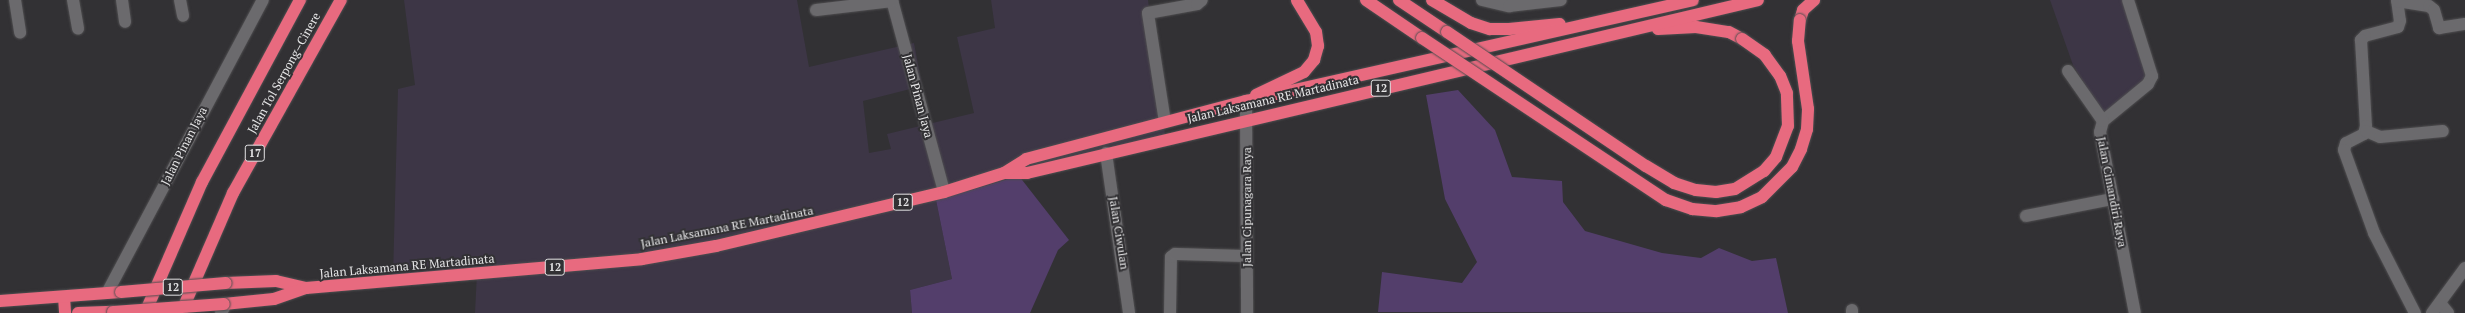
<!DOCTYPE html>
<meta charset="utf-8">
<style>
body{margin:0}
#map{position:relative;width:2465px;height:313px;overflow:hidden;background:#323134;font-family:"PT Serif",serif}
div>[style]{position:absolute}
.industrial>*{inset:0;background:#3d3646}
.green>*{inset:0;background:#533e6b}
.roads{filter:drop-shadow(0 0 1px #4f4e50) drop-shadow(0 0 1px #4f4e50)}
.street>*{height:12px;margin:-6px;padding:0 6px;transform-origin:6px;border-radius:6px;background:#6b6a6d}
.highway>*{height:12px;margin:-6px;padding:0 6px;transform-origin:6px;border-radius:6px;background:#e86a7f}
.bridges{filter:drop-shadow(0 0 1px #4f4e50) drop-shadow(0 0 1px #4f4e50)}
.highway-bridge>*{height:12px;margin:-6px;padding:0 6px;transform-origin:6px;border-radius:6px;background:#e86a7f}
span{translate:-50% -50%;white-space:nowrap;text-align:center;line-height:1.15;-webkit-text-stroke:4px #323134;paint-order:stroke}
.shield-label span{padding:1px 3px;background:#323134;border:1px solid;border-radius:3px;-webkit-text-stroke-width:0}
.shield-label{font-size:11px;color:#e5e5e6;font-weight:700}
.street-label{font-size:12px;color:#e5e5e6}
</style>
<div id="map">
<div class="industrial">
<i style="clip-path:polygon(404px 0,797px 0,809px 67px,914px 43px,922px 86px,863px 101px,869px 153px,891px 149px,887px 134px,974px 113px,957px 37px,995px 28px,991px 0,1148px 0,1165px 135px,936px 200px,952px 279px,910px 290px,912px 313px,475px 313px,477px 273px,393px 277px,398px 89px,415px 85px)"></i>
<i style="clip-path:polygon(2050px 0,2124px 0,2149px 75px,2103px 114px,2073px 65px)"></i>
</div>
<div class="green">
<i style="clip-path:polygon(1458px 90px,1495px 130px,1512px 177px,1562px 181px,1563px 202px,1585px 231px,1662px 253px,1701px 258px,1719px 248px,1752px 261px,1776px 258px,1788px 313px,1378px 312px,1382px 272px,1462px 283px,1477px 262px,1445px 199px,1426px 95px)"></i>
<i style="clip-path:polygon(1019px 176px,1069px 240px,1058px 250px,1030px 313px,912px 313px,910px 290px,952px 279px,936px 200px)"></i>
</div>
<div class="roads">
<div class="street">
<i style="left:15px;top:0;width:33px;rotate:81deg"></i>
<i style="left:73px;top:0;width:29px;rotate:80deg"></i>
<i style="left:122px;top:0;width:22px;rotate:82deg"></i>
<i style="left:180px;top:0;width:16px;rotate:79deg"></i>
<i style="left:892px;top:0;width:199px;rotate:74.8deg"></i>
<i style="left:1482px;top:0;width:28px;rotate:13deg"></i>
<i style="left:1509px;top:6px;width:52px;rotate:-6.6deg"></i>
<i style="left:2128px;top:0;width:80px;rotate:72.5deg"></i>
<i style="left:2152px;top:76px;width:9px;rotate:117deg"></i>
<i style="left:2148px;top:84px;width:58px;rotate:140.6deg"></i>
<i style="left:2103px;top:121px;width:11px;rotate:105deg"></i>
<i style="left:2100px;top:132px;width:184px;rotate:79.1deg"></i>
<i style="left:2397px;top:0;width:21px;rotate:82deg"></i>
<i style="left:2400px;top:21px;width:6px;rotate:108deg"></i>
<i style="left:2398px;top:27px;width:34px;rotate:165deg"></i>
<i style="left:2365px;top:36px;width:6px;rotate:135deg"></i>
<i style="left:2361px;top:40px;width:86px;rotate:86.7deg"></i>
<i style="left:2366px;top:126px;width:8px;rotate:104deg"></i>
<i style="left:2364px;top:134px;width:20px;rotate:153deg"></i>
<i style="left:2346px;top:143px;width:7px;rotate:106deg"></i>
<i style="left:2344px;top:150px;width:88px;rotate:70.1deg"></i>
<i style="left:2374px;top:233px;width:90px;rotate:62.9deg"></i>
<i style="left:2397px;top:1px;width:32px;rotate:9deg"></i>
<i style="left:2429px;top:6px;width:6px;rotate:39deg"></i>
<i style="left:2434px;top:10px;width:19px;rotate:74deg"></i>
<i style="left:2439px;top:28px;width:26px;rotate:-9deg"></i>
<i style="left:816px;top:10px;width:77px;rotate:-6.8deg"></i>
<i style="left:2068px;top:71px;width:61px;rotate:55deg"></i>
<i style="left:1246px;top:101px;width:212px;rotate:89.7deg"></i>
<i style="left:1165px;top:122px;width:110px;rotate:-98.9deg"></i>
<i style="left:1148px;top:13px;width:50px;rotate:-10.4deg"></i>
<i style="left:1197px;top:4px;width:6px;rotate:-39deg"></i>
<i style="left:2366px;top:131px;width:15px;rotate:23deg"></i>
<i style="left:2380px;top:137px;width:63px;rotate:-5.4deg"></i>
<i style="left:1106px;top:153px;width:162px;rotate:81.8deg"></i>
<i style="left:2026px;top:216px;width:89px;rotate:-11.1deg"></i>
<i style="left:107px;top:293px;width:332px;rotate:-62deg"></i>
<i style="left:2440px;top:303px;width:13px;rotate:51deg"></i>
<i style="left:1852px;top:310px;width:3px;rotate:90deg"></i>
<i style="left:221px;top:313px;width:10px;rotate:-61deg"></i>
<i style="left:1170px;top:313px;width:56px;rotate:-89deg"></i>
<i style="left:1171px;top:257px;width:5px;rotate:-37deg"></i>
<i style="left:1175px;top:254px;width:72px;rotate:1.6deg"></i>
<i style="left:2432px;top:313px;width:56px;rotate:-53.7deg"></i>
</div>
<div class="highway">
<i style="left:1366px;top:0;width:68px;rotate:34.2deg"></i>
<i style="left:1399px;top:0;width:58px;rotate:33.7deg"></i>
<i style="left:1432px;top:0;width:45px;rotate:30.5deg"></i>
<i style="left:1471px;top:23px;width:20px;rotate:18deg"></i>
<i style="left:1490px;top:29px;width:19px"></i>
<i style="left:1509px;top:29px;width:51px;rotate:-5.6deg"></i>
<i style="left:1800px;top:20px;width:10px;rotate:-73deg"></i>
<i style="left:1803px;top:10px;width:15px;rotate:-42deg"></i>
<i style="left:1658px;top:29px;width:38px;rotate:-3deg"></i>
<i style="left:1696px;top:27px;width:33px;rotate:9deg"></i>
<i style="left:1729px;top:32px;width:15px;rotate:28deg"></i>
<i style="left:1256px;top:95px;width:53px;rotate:-25.6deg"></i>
<i style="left:1304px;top:72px;width:16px;rotate:-50deg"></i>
<i style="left:1314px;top:60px;width:15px;rotate:-74deg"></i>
<i style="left:1318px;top:46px;width:14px;rotate:-98deg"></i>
<i style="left:1316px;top:32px;width:37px;rotate:-121deg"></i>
<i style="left:1005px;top:173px;width:22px"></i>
<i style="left:1027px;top:173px;width:751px;rotate:-13.31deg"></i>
<i style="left:226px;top:283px;width:50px;rotate:-2.3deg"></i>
<i style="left:276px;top:281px;width:31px;rotate:13deg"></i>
<i style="left:64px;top:297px;width:16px;rotate:86deg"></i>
<i style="left:0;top:301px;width:121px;rotate:-4.3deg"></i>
<i style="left:224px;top:304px;width:50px;rotate:-5.7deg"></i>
<i style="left:274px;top:299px;width:34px;rotate:-19deg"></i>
<i style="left:306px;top:288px;width:337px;rotate:-4.9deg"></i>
<i style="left:642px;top:259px;width:75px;rotate:-10deg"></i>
<i style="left:716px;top:246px;width:234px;rotate:-13.3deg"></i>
<i style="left:944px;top:192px;width:63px;rotate:-17.6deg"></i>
<i style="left:1004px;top:173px;width:26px;rotate:-32deg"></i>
<i style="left:1026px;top:159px;width:228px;rotate:-14.8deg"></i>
<i style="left:1246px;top:101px;width:458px;rotate:-12.7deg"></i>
<i style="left:78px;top:313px;width:35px;rotate:-2deg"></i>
<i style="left:145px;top:313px;width:143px;rotate:-66.5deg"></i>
<i style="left:202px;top:182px;width:207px;rotate:-61.7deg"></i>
<i style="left:181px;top:313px;width:131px;rotate:-66.6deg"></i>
<i style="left:233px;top:193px;width:221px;rotate:-60.8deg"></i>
</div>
</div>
<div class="bridges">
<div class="highway-bridge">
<i style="left:1447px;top:32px;width:240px;rotate:34deg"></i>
<i style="left:1646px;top:166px;width:33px;rotate:31deg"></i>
<i style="left:1674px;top:183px;width:23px;rotate:18deg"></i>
<i style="left:1696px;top:190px;width:20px;rotate:6deg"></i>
<i style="left:1716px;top:192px;width:19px;rotate:-9deg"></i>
<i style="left:1735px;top:189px;width:34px;rotate:-32deg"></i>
<i style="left:1764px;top:171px;width:18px;rotate:-49deg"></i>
<i style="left:1776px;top:157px;width:33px;rotate:-69deg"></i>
<i style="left:1788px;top:126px;width:33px;rotate:-92deg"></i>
<i style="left:1787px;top:93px;width:18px;rotate:-112deg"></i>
<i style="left:1780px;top:76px;width:26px;rotate:-126deg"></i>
<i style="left:1765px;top:55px;width:28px;rotate:-145deg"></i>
<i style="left:1422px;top:38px;width:293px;rotate:33.6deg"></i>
<i style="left:1666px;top:200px;width:28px;rotate:19deg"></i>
<i style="left:1692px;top:209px;width:25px;rotate:5deg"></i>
<i style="left:1717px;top:211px;width:24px;rotate:-9deg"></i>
<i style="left:1741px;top:207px;width:23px;rotate:-25deg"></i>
<i style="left:1762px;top:197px;width:42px;rotate:-45deg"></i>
<i style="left:1792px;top:167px;width:20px;rotate:-63deg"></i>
<i style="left:1801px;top:149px;width:21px;rotate:-73deg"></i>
<i style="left:1807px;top:129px;width:20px;rotate:-87deg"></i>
<i style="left:1808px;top:109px;width:69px;rotate:-98.4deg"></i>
<i style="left:1798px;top:41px;width:21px;rotate:-85deg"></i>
<i style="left:121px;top:292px;width:105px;rotate:-4.9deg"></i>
<i style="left:113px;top:312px;width:111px;rotate:-4.1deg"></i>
</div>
</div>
<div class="shield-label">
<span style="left:1381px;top:88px">12</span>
<span style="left:255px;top:153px">17</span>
<span style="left:903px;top:202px">12</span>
<span style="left:555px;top:267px">12</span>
<span style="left:173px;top:287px">12</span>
</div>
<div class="street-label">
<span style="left:284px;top:73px;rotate:-61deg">Jalan Tol Serpong–Cinere</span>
<span style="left:918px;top:96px;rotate:75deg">Jalan Pinan Jaya</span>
<span style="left:1273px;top:99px;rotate:-13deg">Jalan Laksamana RE Martadinata</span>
<span style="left:184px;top:146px;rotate:-63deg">Jalan Pinan Jaya</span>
<span style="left:2112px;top:192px;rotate:79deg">Jalan Cimandiri Raya</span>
<span style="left:1247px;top:207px;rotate:-90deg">Jalan Cipunagara Raya</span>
<span style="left:727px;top:227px;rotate:-11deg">Jalan Laksamana RE Martadinata</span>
<span style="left:1119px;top:233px;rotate:81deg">Jalan Ciwulan</span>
<span style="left:407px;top:266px;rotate:-5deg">Jalan Laksamana RE Martadinata</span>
</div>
</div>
